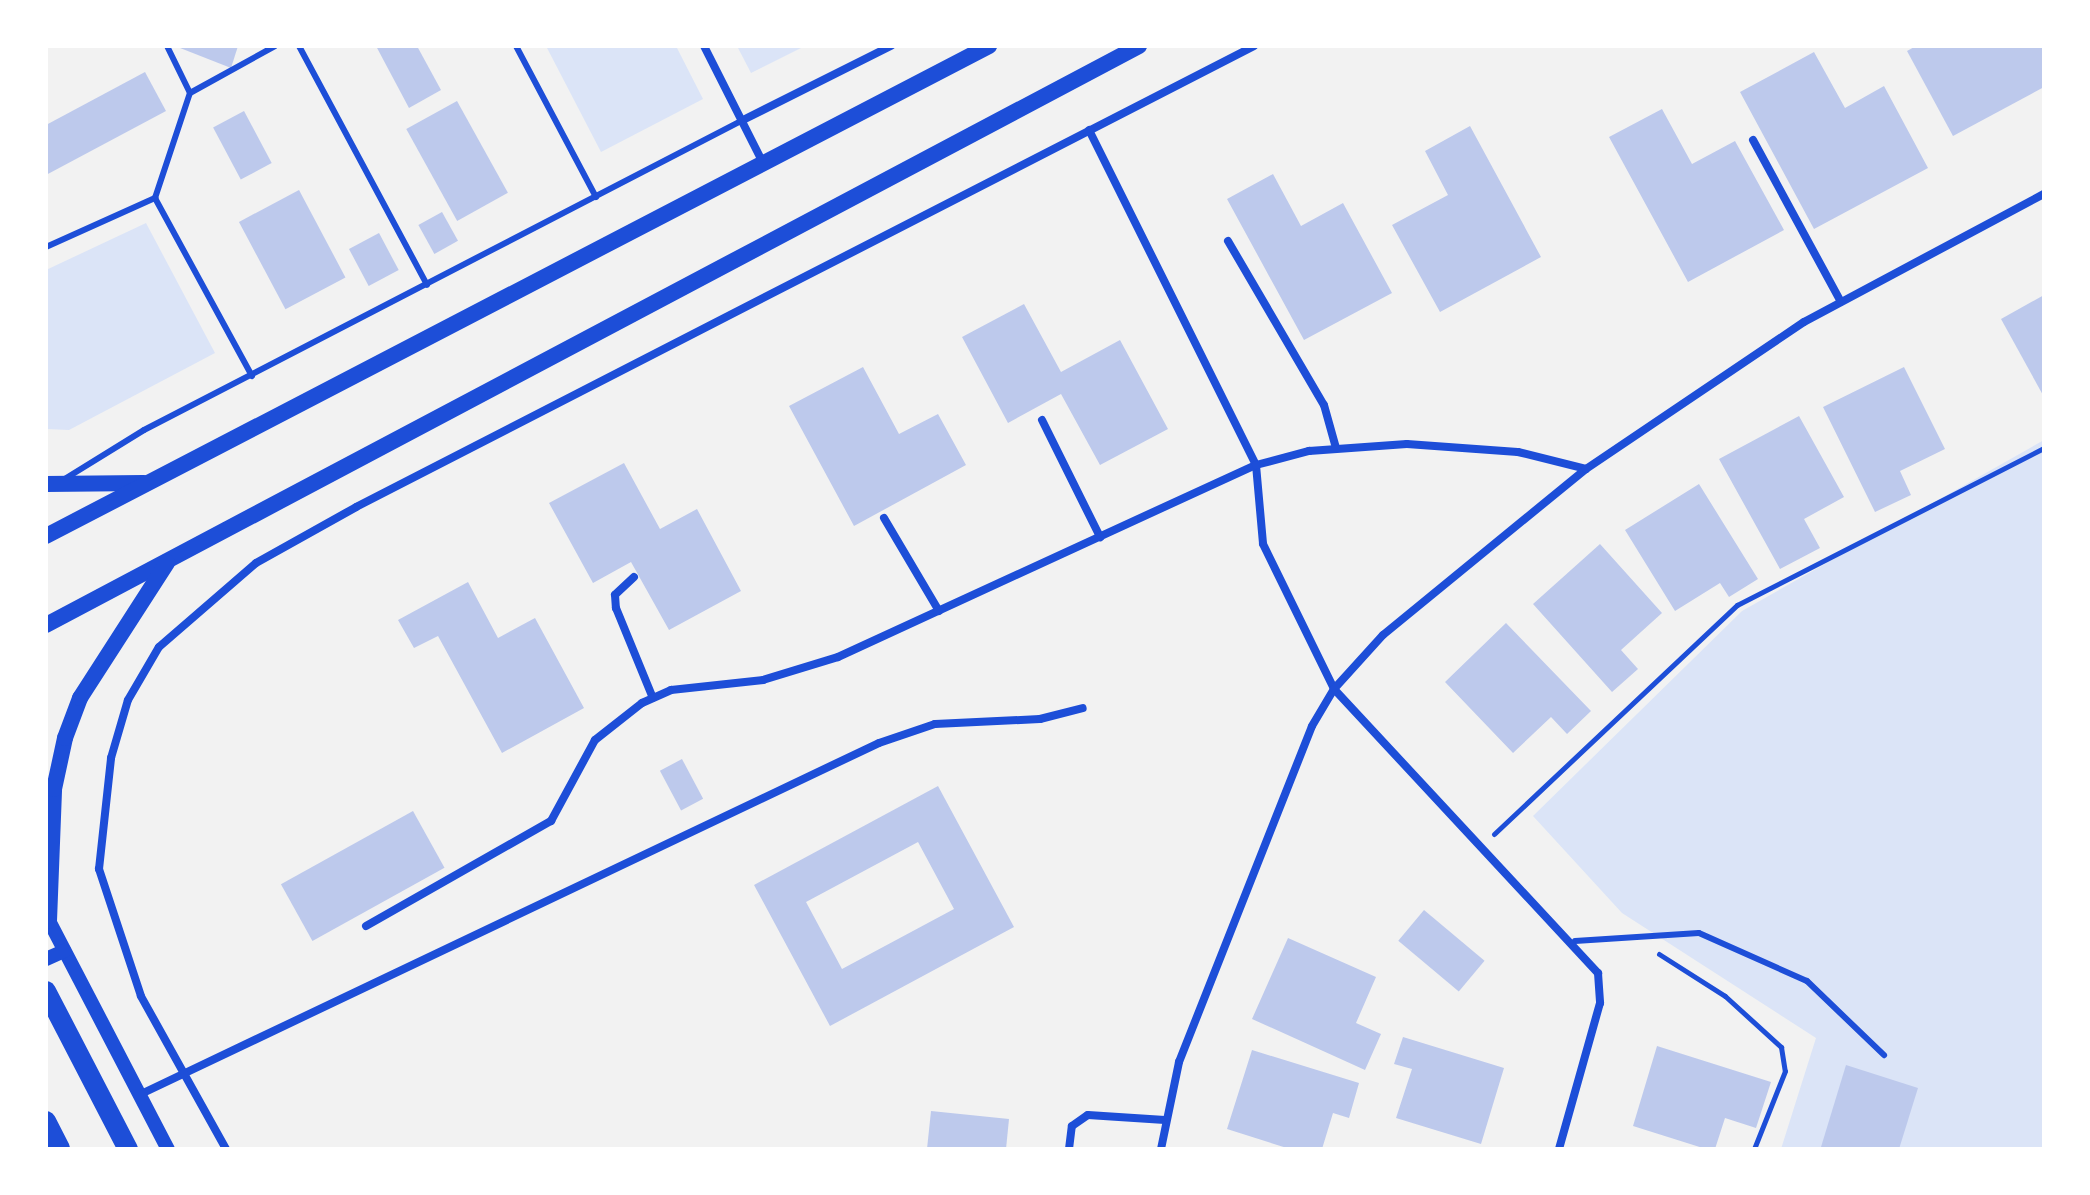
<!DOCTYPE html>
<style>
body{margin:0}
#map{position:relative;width:2090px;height:1195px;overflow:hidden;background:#f2f2f2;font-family:"Source Sans 3",sans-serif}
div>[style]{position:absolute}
.green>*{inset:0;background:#dbe4f7}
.building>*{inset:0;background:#bdc9ec;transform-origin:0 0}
.path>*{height:5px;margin:-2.5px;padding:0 2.5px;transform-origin:2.5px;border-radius:2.5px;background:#1d4ed8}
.service>*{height:6px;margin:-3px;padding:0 3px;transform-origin:3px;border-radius:3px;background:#1d4ed8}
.minor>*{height:8px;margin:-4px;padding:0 4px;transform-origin:4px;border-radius:4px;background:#1d4ed8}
.tertiary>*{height:14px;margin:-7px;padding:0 7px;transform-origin:7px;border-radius:7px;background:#1d4ed8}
.secondary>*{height:16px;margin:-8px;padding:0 8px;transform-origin:8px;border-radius:8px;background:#1d4ed8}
.primary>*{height:20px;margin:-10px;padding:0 10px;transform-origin:10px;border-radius:10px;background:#1d4ed8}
span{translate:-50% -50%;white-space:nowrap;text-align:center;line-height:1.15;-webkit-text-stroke:6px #fff;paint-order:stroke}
.frame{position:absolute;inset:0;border:48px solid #fff;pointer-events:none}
</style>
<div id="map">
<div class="green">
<i style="clip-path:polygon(546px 46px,676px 46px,703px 99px,601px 152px)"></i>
<i style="clip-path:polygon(737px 46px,805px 46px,751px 73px)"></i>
<i style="clip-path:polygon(146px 223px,215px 353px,69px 430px,46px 429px,46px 270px)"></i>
<i style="clip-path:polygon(2044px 440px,2044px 1149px,1781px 1149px,1816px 1038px,1622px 913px,1533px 816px,1742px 611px)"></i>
</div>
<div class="building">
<i style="clip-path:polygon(175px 46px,238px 46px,231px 68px)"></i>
<i style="clip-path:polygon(376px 46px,417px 46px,441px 90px,409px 108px)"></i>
<i style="clip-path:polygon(1916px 46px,2044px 46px,2044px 87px,1953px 136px,1907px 51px)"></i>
<i style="clip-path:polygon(1814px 52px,1845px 108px,1884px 86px,1928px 168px,1814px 229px,1740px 92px)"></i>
<i style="clip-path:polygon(145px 72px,166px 111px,46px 175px,46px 125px)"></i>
<i style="left:457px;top:101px;width:105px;height:58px;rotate:61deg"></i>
<i style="clip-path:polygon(1662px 109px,1692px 164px,1735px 141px,1784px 230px,1688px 282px,1609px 137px)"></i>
<i style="left:244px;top:111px;width:59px;height:35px;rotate:62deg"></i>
<i style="clip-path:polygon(1470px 126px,1541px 257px,1440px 312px,1392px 225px,1448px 195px,1425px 151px)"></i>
<i style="clip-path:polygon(1273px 174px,1301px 226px,1343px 203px,1392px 293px,1304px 340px,1227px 199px)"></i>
<i style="left:299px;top:190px;width:99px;height:68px;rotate:62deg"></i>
<i style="left:442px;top:212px;width:33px;height:27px;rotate:61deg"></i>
<i style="left:379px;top:233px;width:42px;height:34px;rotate:62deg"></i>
<i style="clip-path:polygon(2044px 295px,2044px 397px,2001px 319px)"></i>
<i style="clip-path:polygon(1024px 304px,1061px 372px,1120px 340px,1168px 429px,1100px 465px,1061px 394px,1008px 423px,962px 337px)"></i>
<i style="clip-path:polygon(863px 367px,899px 434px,938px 414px,966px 465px,854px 526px,789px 406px)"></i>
<i style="clip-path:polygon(1904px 367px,1945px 449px,1900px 471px,1911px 495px,1875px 512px,1823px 407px)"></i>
<i style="clip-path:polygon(1799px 416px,1844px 497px,1804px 519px,1820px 548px,1780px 569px,1719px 459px)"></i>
<i style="clip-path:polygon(624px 463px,660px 529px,697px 509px,741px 591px,669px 630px,631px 562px,593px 583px,549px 503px)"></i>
<i style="clip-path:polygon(1699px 484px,1758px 579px,1729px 597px,1720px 583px,1675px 611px,1625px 530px)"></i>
<i style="clip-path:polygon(1600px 544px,1662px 613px,1621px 650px,1638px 669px,1612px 692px,1533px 604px)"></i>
<i style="clip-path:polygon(468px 582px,498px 638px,535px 618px,584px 708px,502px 753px,438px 636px,414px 648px,398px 620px)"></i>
<i style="clip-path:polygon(1506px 623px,1591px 711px,1567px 734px,1551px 717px,1513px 753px,1445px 682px)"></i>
<i style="left:682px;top:759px;width:45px;height:25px;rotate:62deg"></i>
<i style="clip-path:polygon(evenodd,938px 786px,1014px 927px,830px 1026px,754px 885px,938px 786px,918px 842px,954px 909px,842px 969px,806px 902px,918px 842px)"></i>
<i style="left:413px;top:811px;width:65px;height:151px;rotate:61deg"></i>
<i style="left:1424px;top:910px;width:79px;height:40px;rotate:40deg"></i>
<i style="clip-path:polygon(1288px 938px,1376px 977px,1356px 1023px,1381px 1034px,1365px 1070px,1252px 1019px)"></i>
<i style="clip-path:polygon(1403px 1037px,1504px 1068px,1481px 1144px,1396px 1118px,1412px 1069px,1394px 1064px)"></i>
<i style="clip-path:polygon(1657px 1046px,1771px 1082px,1756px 1128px,1725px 1118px,1715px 1149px,1706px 1149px,1633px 1126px)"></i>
<i style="clip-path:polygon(1252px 1050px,1359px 1083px,1349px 1118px,1333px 1113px,1322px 1149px,1290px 1149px,1227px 1129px)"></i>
<i style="clip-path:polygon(1846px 1065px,1918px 1088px,1899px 1149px,1821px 1147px)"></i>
<i style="clip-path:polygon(931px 1111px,1009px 1119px,1006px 1149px,927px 1149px)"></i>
</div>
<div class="path">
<i style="left:1494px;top:834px;width:334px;rotate:-43.3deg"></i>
<i style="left:1737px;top:605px;width:345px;rotate:-27.1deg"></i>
<i style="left:1659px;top:954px;width:78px;rotate:32.5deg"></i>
<i style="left:1725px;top:996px;width:76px;rotate:42.3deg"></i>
<i style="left:1781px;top:1047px;width:24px;rotate:81deg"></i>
<i style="left:1785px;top:1071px;width:84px;rotate:111.7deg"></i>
</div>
<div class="service">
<i style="left:167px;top:46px;width:52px;rotate:63.9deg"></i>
<i style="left:299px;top:46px;width:271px;rotate:61.8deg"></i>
<i style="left:516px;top:46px;width:171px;rotate:62.1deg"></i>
<i style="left:46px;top:247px;width:120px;rotate:-24.2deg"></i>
<i style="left:252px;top:376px;width:203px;rotate:-118.6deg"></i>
<i style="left:155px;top:198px;width:111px;rotate:-71.6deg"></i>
<i style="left:190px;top:93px;width:97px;rotate:-28.9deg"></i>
<i style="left:63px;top:480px;width:95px;rotate:-31.7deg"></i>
<i style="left:144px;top:430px;width:672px;rotate:-27.37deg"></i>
<i style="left:1575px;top:941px;width:124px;rotate:-3.7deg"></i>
<i style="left:1699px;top:933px;width:118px;rotate:24deg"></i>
<i style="left:1807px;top:981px;width:107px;rotate:43.9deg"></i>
</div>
<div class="minor">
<i style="left:704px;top:46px;width:129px;rotate:63.2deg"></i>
<i style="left:741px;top:121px;width:168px;rotate:-26.6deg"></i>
<i style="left:1089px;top:130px;width:374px;rotate:63.5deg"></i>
<i style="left:1256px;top:465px;width:79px;rotate:84.9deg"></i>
<i style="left:1263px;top:544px;width:161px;rotate:63.9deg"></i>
<i style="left:1334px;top:689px;width:388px;rotate:47.1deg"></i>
<i style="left:1598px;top:973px;width:30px;rotate:86deg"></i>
<i style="left:1600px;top:1003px;width:152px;rotate:105.7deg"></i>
<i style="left:1753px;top:140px;width:184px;rotate:61.5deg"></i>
<i style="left:1228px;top:241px;width:190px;rotate:59.7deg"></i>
<i style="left:1324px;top:405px;width:45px;rotate:74.4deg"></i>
<i style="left:1042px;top:420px;width:131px;rotate:63.6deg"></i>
<i style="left:884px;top:518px;width:108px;rotate:59.4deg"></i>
<i style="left:634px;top:577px;width:26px;rotate:137deg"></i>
<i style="left:615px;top:595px;width:13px;rotate:86deg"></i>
<i style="left:616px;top:608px;width:97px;rotate:67.7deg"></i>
<i style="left:366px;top:926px;width:213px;rotate:-29.6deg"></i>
<i style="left:551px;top:821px;width:92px;rotate:-61.5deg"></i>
<i style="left:595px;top:740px;width:60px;rotate:-38.2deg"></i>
<i style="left:642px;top:703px;width:32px;rotate:-24deg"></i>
<i style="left:671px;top:690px;width:93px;rotate:-6.2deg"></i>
<i style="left:763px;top:680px;width:78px;rotate:-17deg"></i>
<i style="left:838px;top:657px;width:460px;rotate:-24.7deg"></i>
<i style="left:1256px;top:465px;width:55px;rotate:-14.8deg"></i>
<i style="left:1309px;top:451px;width:98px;rotate:-4.1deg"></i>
<i style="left:1407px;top:444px;width:111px;rotate:4.1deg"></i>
<i style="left:1518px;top:452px;width:70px;rotate:14deg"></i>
<i style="left:141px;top:1094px;width:817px;rotate:-25.44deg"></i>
<i style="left:879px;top:743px;width:59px;rotate:-18.7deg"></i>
<i style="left:935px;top:724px;width:105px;rotate:-2.7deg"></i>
<i style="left:1040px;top:719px;width:44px;rotate:-14.3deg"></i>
<i style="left:226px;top:1149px;width:175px;rotate:-119.1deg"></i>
<i style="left:141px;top:996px;width:134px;rotate:-108.3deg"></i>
<i style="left:99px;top:869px;width:112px;rotate:-83.8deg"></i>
<i style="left:111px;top:758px;width:60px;rotate:-73.7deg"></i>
<i style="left:128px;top:700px;width:61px;rotate:-59.7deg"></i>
<i style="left:159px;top:647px;width:128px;rotate:-40.9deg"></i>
<i style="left:256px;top:563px;width:115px;rotate:-29.2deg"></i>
<i style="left:356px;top:507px;width:1009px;rotate:-27.17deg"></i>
<i style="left:1069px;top:1149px;width:23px;rotate:-83deg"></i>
<i style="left:1072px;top:1126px;width:19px;rotate:-35deg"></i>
<i style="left:1088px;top:1115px;width:77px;rotate:3.7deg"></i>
<i style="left:1161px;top:1149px;width:89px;rotate:-78.3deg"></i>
<i style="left:1179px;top:1062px;width:361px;rotate:-68.4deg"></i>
<i style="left:1312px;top:726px;width:43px;rotate:-59.3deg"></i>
<i style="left:1334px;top:689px;width:73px;rotate:-47.8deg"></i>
<i style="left:1383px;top:635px;width:262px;rotate:-39.3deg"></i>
<i style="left:1586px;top:469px;width:263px;rotate:-34deg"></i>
<i style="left:1804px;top:322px;width:272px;rotate:-28.1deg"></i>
</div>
<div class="tertiary">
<i style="left:46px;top:915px;width:264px;rotate:62.5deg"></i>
<i style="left:46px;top:959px;width:20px;rotate:-24deg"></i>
</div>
<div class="secondary">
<i style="left:46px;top:484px;width:98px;rotate:-0.6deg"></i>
<i style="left:46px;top:536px;width:1063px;rotate:-27.46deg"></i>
<i style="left:46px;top:625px;width:1237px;rotate:-27.91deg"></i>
<i style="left:49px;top:921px;width:132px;rotate:-87.8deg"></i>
<i style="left:54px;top:789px;width:52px;rotate:-77.8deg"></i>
<i style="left:65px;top:738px;width:43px;rotate:-69.4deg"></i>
<i style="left:80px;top:698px;width:161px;rotate:-57.2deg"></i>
</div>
<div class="primary">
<i style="left:46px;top:991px;width:178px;rotate:62.6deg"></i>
<i style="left:46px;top:1121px;width:31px;rotate:63deg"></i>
</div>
<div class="frame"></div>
</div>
